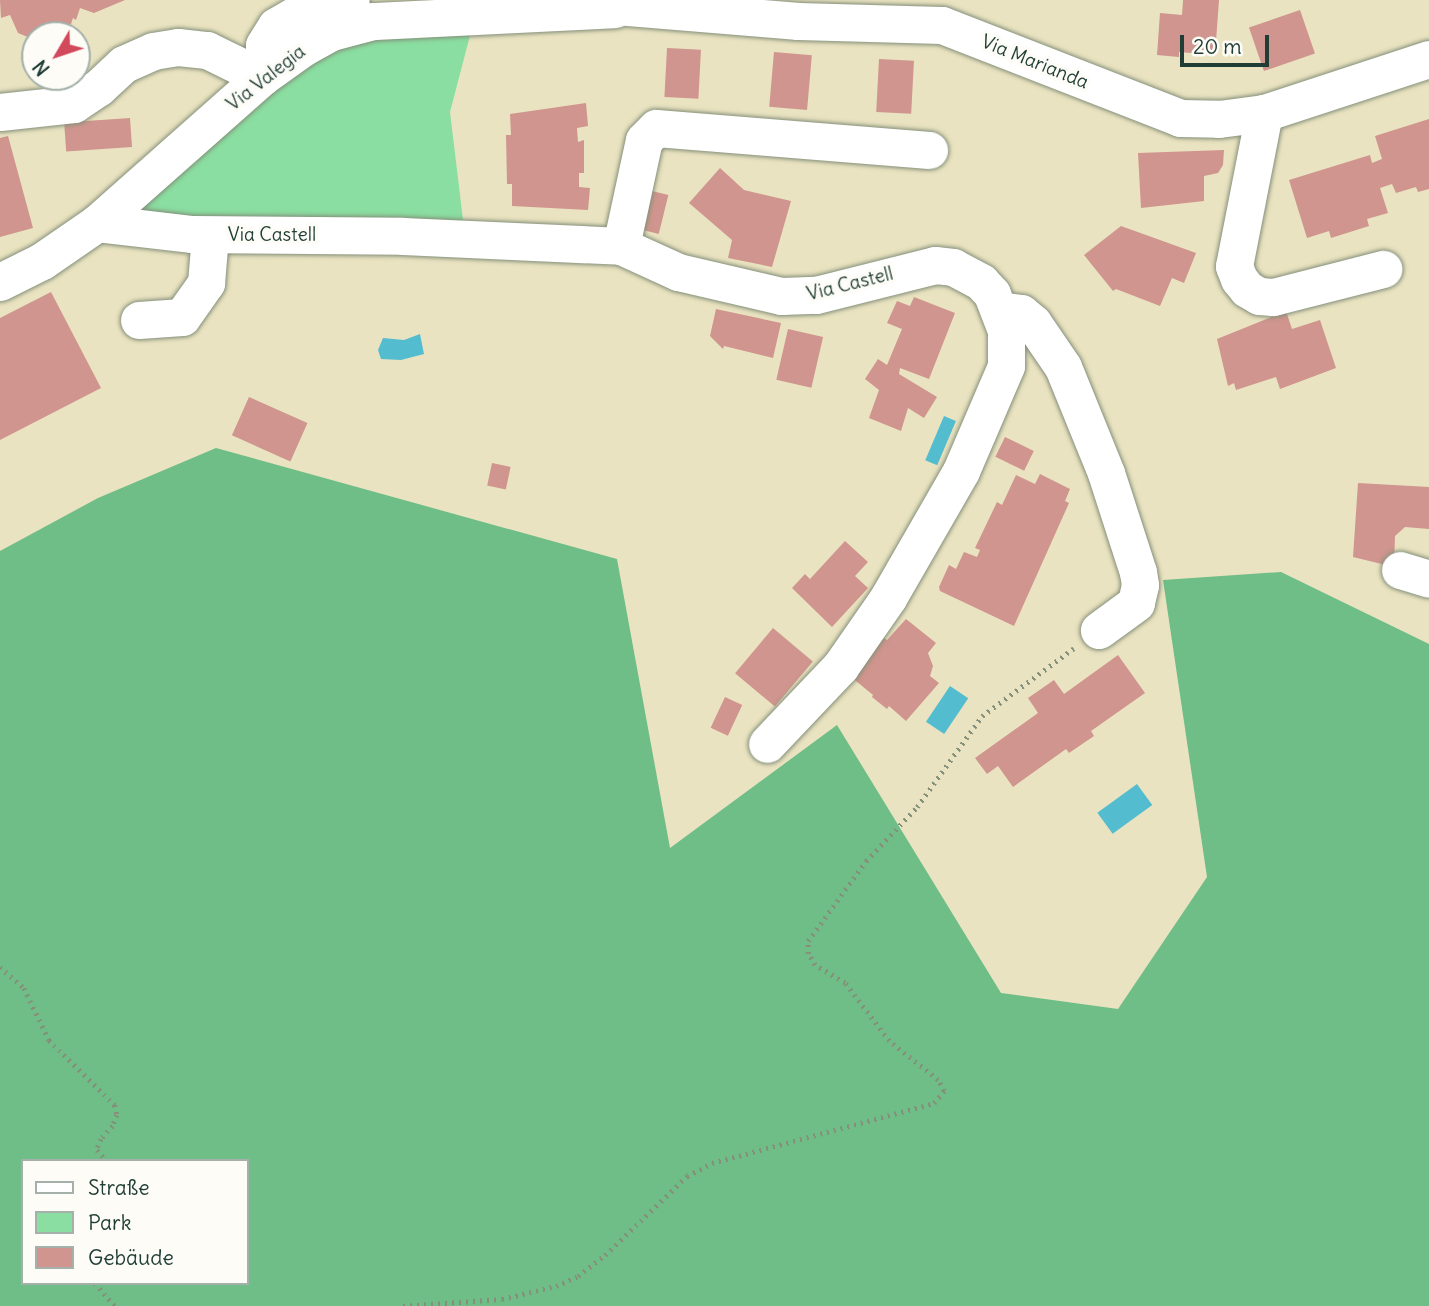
<!DOCTYPE html>
<meta charset="utf-8">
<style>
body{margin:0}
#map{position:relative;width:1429px;height:1306px;overflow:hidden;background:#eae3c1;font-family:Delius,sans-serif}
div>[style]{position:absolute}
[style*='--x']{left:calc(var(--x)*1px);top:calc(var(--y)*1px);width:calc(var(--w)*1px);rotate:calc(var(--a)*1deg)}
.green>*{inset:0;background:#8adea1}
.forest>*{inset:0;background:#6fbd87}
.water>*{inset:0;background:#53bdcf;transform-origin:0 0}
.building>*{inset:0;background:#cf958e;transform-origin:0 0}
.path>*{height:4.5px;margin-top:-2.25px;transform-origin:0;background:repeating-linear-gradient(90deg,#84907a 0 2px,transparent 0 7px)}
.roads{filter:drop-shadow(0 0 2px #84907a) drop-shadow(0 0 2px #84907a)}
.minor>*{height:37px;margin:-18.5px;padding:0 18.5px;transform-origin:18.5px;border-radius:18.5px;background:#fff}
span{translate:-50% -50%;white-space:nowrap;text-align:center;line-height:1.15;-webkit-text-stroke:7px #fdfcf7;paint-order:stroke}
.street-label{font-size:19px;color:#1f3d34}
.legend{position:absolute;left:21px;top:1159px;width:228px;height:126px;box-sizing:border-box;background:#fdfcf7;border:2px solid #a4b0a9;margin:0;padding:9px 12px;list-style:none;font-size:21px;color:#1f3d34}
.legend li{display:flex;align-items:center;gap:14px;height:35px}
.legend b{width:35px;border:2px solid #a4b0a9}
.north{position:absolute;left:21px;top:21px;width:70px;height:70px;box-sizing:border-box;background:#fdfcf7;border:2px solid #a4b0a9;border-radius:50%;rotate:231deg;font-size:19px;font-weight:700;line-height:28px;text-align:center;color:#1f3d34}
.north::after{content:'';display:block;margin:auto;width:24px;height:32px;background:#d1495b;clip-path:polygon(50% 0,100% 100%,50% 72%,0 100%)}
.scale{position:absolute;left:1180px;top:35px;width:89px;height:32px;box-sizing:border-box;border:4px solid #1f3d34;border-top:0;padding-left:9px;font-size:21px;line-height:24px;white-space:nowrap;color:#1f3d34;-webkit-text-stroke:5px #fdfcf7;paint-order:stroke}
</style>
<div id="map">
<div class="green">
<i style="clip-path:polygon(473px 24px,450px 112px,464px 228px,146px 223px,137px 194px,335px 43px)"></i>
</div>
<div class="forest">
<i style="clip-path:polygon(evenodd,216px 448px,617px 559px,670px 848px,837px 725px,1001px 993px,1118px 1009px,1207px 877px,1163px 580px,1281px 572px,1429px 644px,1429px 1306px,0 1306px,0 551px,98px 498px,216px 448px,23px 1161px,247px 1161px,247px 1283px,23px 1283px,23px 1161px)"></i>
</div>
<div class="water">
<i style="clip-path:polygon(420px 334px,424px 354px,401px 360px,381px 359px,378px 350px,383px 338px,404px 340px)"></i>
<i style="left:944px;top:416px;width:13px;height:48px;rotate:23deg"></i>
<i style="left:950px;top:686px;width:22px;height:43px;rotate:34deg"></i>
<i style="left:1137px;top:784px;width:26px;height:49px;rotate:54deg"></i>
</div>
<div class="building">
<i style="clip-path:polygon(0 0,125px 0,94px 13px,80px 8px,76px 20px,73px 18px,71px 24px,45px 35px,35px 35px,35px 40px,18px 33px,10px 15px,1px 18px)"></i>
<i style="clip-path:polygon(1183px 0,1219px 0,1215px 55px,1179px 52px,1179px 57px,1157px 55px,1160px 13px,1182px 15px)"></i>
<i style="left:1300px;top:10px;width:46px;height:54px;rotate:71deg"></i>
<i style="left:667px;top:48px;width:34px;height:49px;rotate:3deg"></i>
<i style="left:774px;top:52px;width:38px;height:55px;rotate:5deg"></i>
<i style="left:879px;top:59px;width:35px;height:53px;rotate:3deg"></i>
<i style="clip-path:polygon(586px 103px,588px 126px,577px 128px,578px 142px,584px 140px,584px 173px,579px 173px,579px 187px,590px 188px,588px 210px,512px 206px,512px 184px,507px 184px,506px 135px,511px 135px,510px 114px)"></i>
<i style="left:130px;top:118px;width:29px;height:66px;rotate:86deg"></i>
<i style="clip-path:polygon(1429px 119px,1429px 189px,1418px 192px,1416px 187px,1396px 193px,1392px 184px,1380px 188px,1388px 213px,1367px 219px,1369px 226px,1331px 238px,1329px 231px,1307px 238px,1289px 180px,1370px 155px,1372px 163px,1382px 159px,1375px 136px)"></i>
<i style="clip-path:polygon(8px 136px,33px 228px,0 237px,0 138px)"></i>
<i style="clip-path:polygon(1224px 150px,1223px 165px,1218px 173px,1204px 176px,1204px 201px,1141px 208px,1138px 153px)"></i>
<i style="clip-path:polygon(720px 168px,744px 190px,791px 201px,772px 267px,728px 258px,732px 240px,689px 203px)"></i>
<i style="left:648px;top:190px;width:21px;height:40px;rotate:14deg"></i>
<i style="clip-path:polygon(1121px 226px,1196px 253px,1184px 283px,1172px 278px,1160px 306px,1116px 289px,1113px 291px,1084px 255px)"></i>
<i style="clip-path:polygon(51px 292px,101px 388px,0 440px,0 318px)"></i>
<i style="clip-path:polygon(914px 297px,955px 313px,929px 379px,900px 368px,899px 374px,937px 397px,924px 418px,908px 408px,901px 431px,869px 418px,879px 390px,865px 379px,878px 359px,887px 365px,902px 329px,887px 323px,897px 301px,910px 306px)"></i>
<i style="clip-path:polygon(716px 309px,781px 323px,773px 358px,724px 346px,723px 349px,710px 336px)"></i>
<i style="clip-path:polygon(1286px 311px,1292px 329px,1320px 320px,1336px 368px,1280px 389px,1276px 377px,1236px 390px,1234px 383px,1228px 386px,1217px 339px)"></i>
<i style="left:788px;top:329px;width:36px;height:52px;rotate:13deg"></i>
<i style="left:249px;top:397px;width:64px;height:42px;rotate:24deg"></i>
<i style="left:1005px;top:437px;width:32px;height:22px;rotate:26deg"></i>
<i style="left:492px;top:463px;width:19px;height:23px;rotate:12deg"></i>
<i style="clip-path:polygon(1040px 474px,1070px 489px,1065px 501px,1069px 503px,1014px 626px,940px 591px,939px 587px,949px 565px,956px 569px,964px 552px,977px 557px,980px 550px,975px 548px,997px 502px,1002px 505px,1016px 475px,1035px 484px)"></i>
<i style="clip-path:polygon(1358px 483px,1429px 487px,1429px 529px,1405px 527px,1395px 536px,1394px 567px,1353px 557px)"></i>
<i style="clip-path:polygon(845px 541px,868px 562px,855px 576px,868px 588px,832px 627px,792px 588px,805px 574px,810px 579px)"></i>
<i style="clip-path:polygon(906px 619px,936px 643px,928px 653px,933px 666px,930px 676px,939px 683px,906px 721px,889px 706px,887px 709px,872px 697px,873px 695px,845px 672px,878px 634px,887px 640px)"></i>
<i style="left:773px;top:628px;width:52px;height:59px;rotate:40deg"></i>
<i style="clip-path:polygon(1118px 655px,1145px 693px,1091px 731px,1094px 736px,1069px 753px,1066px 749px,1013px 787px,998px 766px,987px 774px,975px 758px,1038px 713px,1028px 698px,1054px 680px,1064px 694px)"></i>
<i style="left:725px;top:697px;width:19px;height:34px;rotate:25deg"></i>
</div>
<div class="path">
<i style="--x:0;--y:967;--w:32;--a:41"></i>
<i style="--x:24;--y:988;--w:58;--a:64.3"></i>
<i style="--x:49;--y:1040;--w:93;--a:44.6"></i>
<i style="--x:115;--y:1105;--w:10;--a:79"></i>
<i style="--x:117;--y:1115;--w:12;--a:110"></i>
<i style="--x:113;--y:1126;--w:18;--a:133"></i>
<i style="--x:101;--y:1139;--w:12;--a:110"></i>
<i style="--x:97;--y:1150;--w:15;--a:48"></i>
<i style="--x:95;--y:1283;--w:30;--a:49"></i>
<i style="--x:403;--y:1306;--w:99;--a:-4"></i>
<i style="--x:502;--y:1299;--w:56;--a:-13.5"></i>
<i style="--x:556;--y:1286;--w:24;--a:-24"></i>
<i style="--x:578;--y:1276;--w:34;--a:-38"></i>
<i style="--x:605;--y:1255;--w:114;--a:-43.9"></i>
<i style="--x:687;--y:1176;--w:28;--a:-27"></i>
<i style="--x:712;--y:1163;--w:230;--a:-15.1"></i>
<i style="--x:934;--y:1103;--w:16;--a:-50"></i>
<i style="--x:944;--y:1091;--w:13;--a:-119"></i>
<i style="--x:938;--y:1080;--w:63;--a:-141.5"></i>
<i style="--x:889;--y:1041;--w:73;--a:-127.2"></i>
<i style="--x:845;--y:983;--w:35;--a:-149"></i>
<i style="--x:815;--y:965;--w:13;--a:-122"></i>
<i style="--x:808;--y:954;--w:13;--a:-90"></i>
<i style="--x:808;--y:941;--w:99;--a:-54.1"></i>
<i style="--x:866;--y:861;--w:74;--a:-46.6"></i>
<i style="--x:917;--y:807;--w:112;--a:-54.5"></i>
<i style="--x:982;--y:716;--w:114;--a:-36.5"></i>
</div>
<div class="roads">
<div class="minor">
<i style="--x:587;--y:0;--w:42;--a:9.7"></i>
<i style="--x:628;--y:7;--w:171;--a:4.7"></i>
<i style="--x:798;--y:21;--w:144;--a:1.6"></i>
<i style="--x:942;--y:25;--w:256;--a:21.3"></i>
<i style="--x:1180;--y:118;--w:39;--a:1"></i>
<i style="--x:1219;--y:119;--w:45;--a:-7.6"></i>
<i style="--x:1264;--y:113;--w:174;--a:-18.1"></i>
<i style="--x:0;--y:112;--w:74;--a:-6.2"></i>
<i style="--x:74;--y:104;--w:29;--a:-34"></i>
<i style="--x:98;--y:88;--w:35;--a:-43"></i>
<i style="--x:124;--y:64;--w:32;--a:-24"></i>
<i style="--x:153;--y:51;--w:25;--a:-9"></i>
<i style="--x:178;--y:47;--w:29;--a:6"></i>
<i style="--x:207;--y:50;--w:61;--a:26.1"></i>
<i style="--x:262;--y:77;--w:32;--a:-86"></i>
<i style="--x:264;--y:45;--w:22;--a:-58"></i>
<i style="--x:276;--y:26;--w:28;--a:-30"></i>
<i style="--x:300;--y:12;--w:52;--a:-13.2"></i>
<i style="--x:1264;--y:113;--w:156;--a:101.1"></i>
<i style="--x:1234;--y:266;--w:14;--a:69"></i>
<i style="--x:1239;--y:279;--w:13;--a:51"></i>
<i style="--x:1247;--y:289;--w:14;--a:30"></i>
<i style="--x:1259;--y:296;--w:14;--a:4"></i>
<i style="--x:1273;--y:297;--w:114;--a:-14.3"></i>
<i style="--x:97;--y:223;--w:96;--a:6.6"></i>
<i style="--x:192;--y:234;--w:211;--a:0.5"></i>
<i style="--x:403;--y:236;--w:218;--a:2.6"></i>
<i style="--x:621;--y:246;--w:63;--a:24.5"></i>
<i style="--x:678;--y:272;--w:106;--a:13.1"></i>
<i style="--x:781;--y:296;--w:35;--a:-2"></i>
<i style="--x:816;--y:295;--w:123;--a:-14.1"></i>
<i style="--x:935;--y:265;--w:18;--a:6"></i>
<i style="--x:953;--y:267;--w:32;--a:28"></i>
<i style="--x:981;--y:282;--w:16;--a:47"></i>
<i style="--x:992;--y:294;--w:40;--a:69"></i>
<i style="--x:1006;--y:331;--w:35;--a:90"></i>
<i style="--x:1006;--y:366;--w:114;--a:113.2"></i>
<i style="--x:961;--y:471;--w:146;--a:119.9"></i>
<i style="--x:888;--y:598;--w:84;--a:124.8"></i>
<i style="--x:840;--y:667;--w:106;--a:133.5"></i>
<i style="--x:621;--y:246;--w:108;--a:-77.8"></i>
<i style="--x:644;--y:140;--w:17;--a:-45"></i>
<i style="--x:656;--y:128;--w:274;--a:4.6"></i>
<i style="--x:0;--y:282;--w:47;--a:-26.6"></i>
<i style="--x:42;--y:261;--w:67;--a:-34.6"></i>
<i style="--x:97;--y:223;--w:220;--a:-41.5"></i>
<i style="--x:262;--y:77;--w:52;--a:-35.5"></i>
<i style="--x:304;--y:47;--w:31;--a:-29"></i>
<i style="--x:331;--y:32;--w:43;--a:-14.7"></i>
<i style="--x:373;--y:21;--w:242;--a:-2.8"></i>
<i style="--x:999;--y:310;--w:22;--a:8"></i>
<i style="--x:1021;--y:313;--w:16;--a:40"></i>
<i style="--x:1033;--y:323;--w:53;--a:55.7"></i>
<i style="--x:1063;--y:367;--w:114;--a:67.9"></i>
<i style="--x:1106;--y:473;--w:104;--a:72.1"></i>
<i style="--x:1138;--y:572;--w:13;--a:81"></i>
<i style="--x:1140;--y:585;--w:18;--a:103"></i>
<i style="--x:1136;--y:603;--w:46;--a:143.9"></i>
<i style="--x:139;--y:320;--w:43;--a:-4"></i>
<i style="--x:182;--y:317;--w:42;--a:-54.8"></i>
<i style="--x:206;--y:283;--w:48;--a:-85.2"></i>
<i style="--x:1400;--y:570;--w:30;--a:17"></i>
</div>
</div>
<div class="street-label">
<span style="left:1035px;top:62px;rotate:22deg">Via Marianda</span>
<span style="left:266px;top:78px;rotate:-38deg">Via Valegia</span>
<span style="left:272px;top:235px">Via Castell</span>
<span style="left:850px;top:284px;rotate:-14deg">Via Castell</span>
</div>
<ul class="legend">
<li><b style="height:9px;background:#fff"></b>Straße</li>
<li><b style="height:19px;background:#8adea1"></b>Park</li>
<li><b style="height:19px;background:#cf958e"></b>Gebäude</li>
</ul>
<div class="north">N</div>
<div class="scale">20 m</div>
</div>
